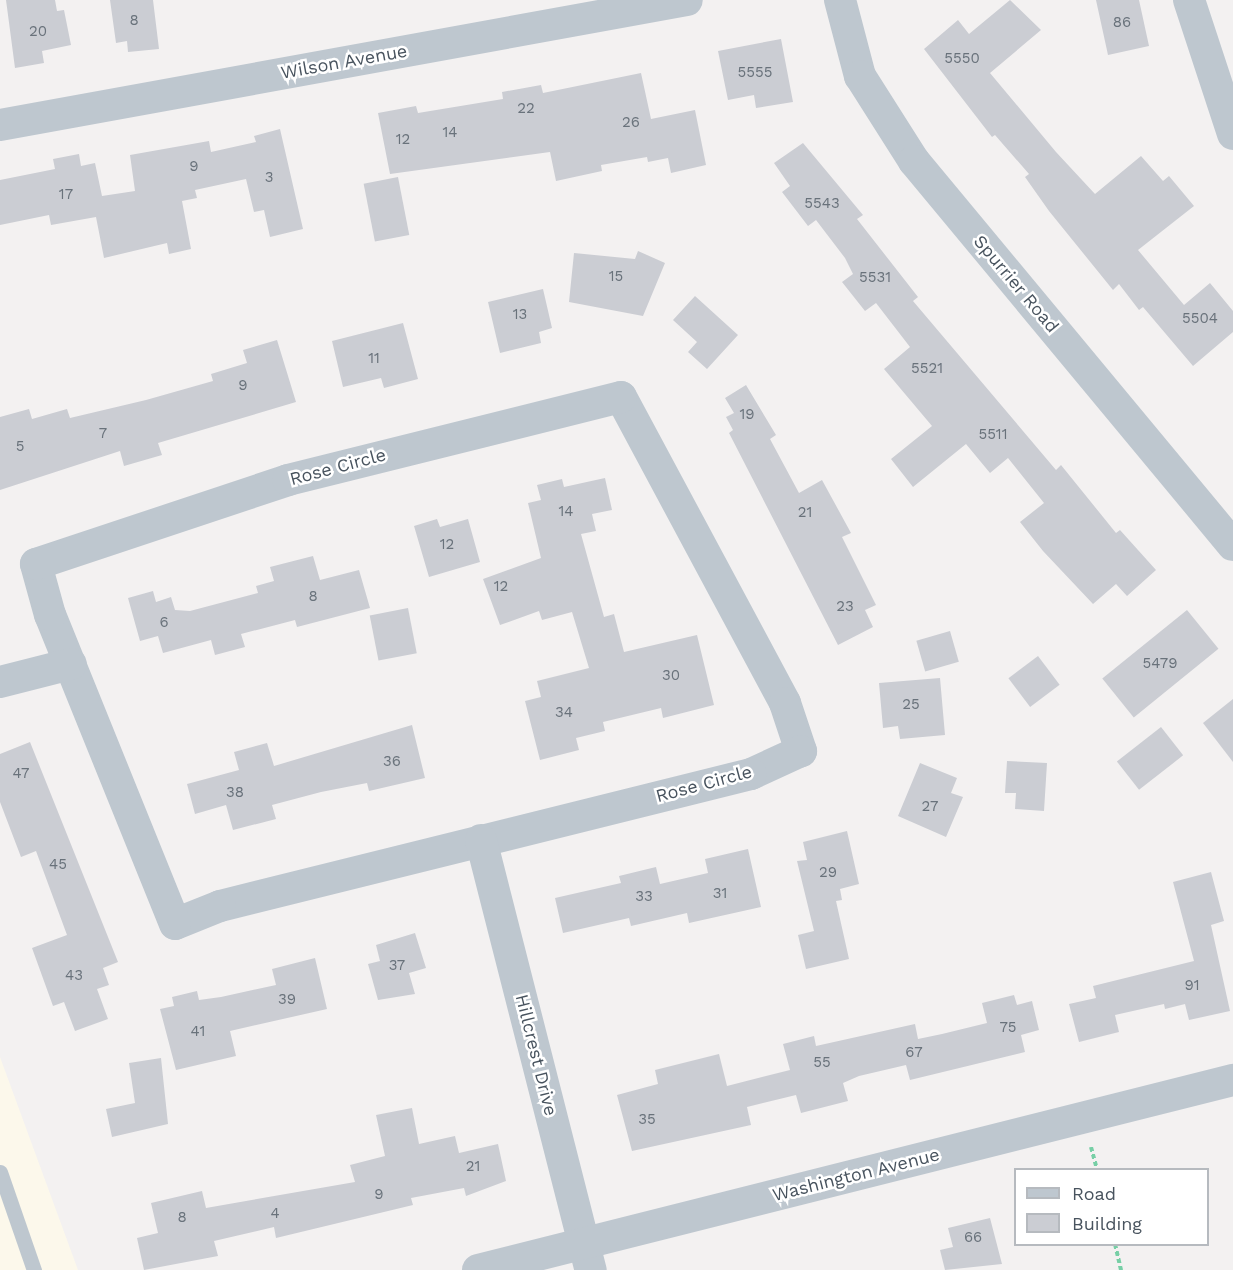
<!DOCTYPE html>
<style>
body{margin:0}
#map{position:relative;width:1233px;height:1270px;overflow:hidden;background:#f3f1f1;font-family:"Work Sans",sans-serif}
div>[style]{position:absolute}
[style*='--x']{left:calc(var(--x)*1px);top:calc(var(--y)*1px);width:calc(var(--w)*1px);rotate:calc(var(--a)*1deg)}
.commercial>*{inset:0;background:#fcf8eb}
.building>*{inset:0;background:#cbcdd3;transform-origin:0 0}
.path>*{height:4px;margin-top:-2px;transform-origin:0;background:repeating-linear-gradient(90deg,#77cfa6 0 4.5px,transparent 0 7.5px)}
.lane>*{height:15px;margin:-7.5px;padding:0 7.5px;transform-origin:7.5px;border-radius:7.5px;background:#bec7cf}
.street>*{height:32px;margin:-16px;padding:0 16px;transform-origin:16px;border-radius:16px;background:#bec7cf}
span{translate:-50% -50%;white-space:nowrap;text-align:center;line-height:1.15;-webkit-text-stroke:5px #fff;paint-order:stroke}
.number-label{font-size:15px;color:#69727b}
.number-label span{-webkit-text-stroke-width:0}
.street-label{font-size:18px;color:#48535e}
.legend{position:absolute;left:1014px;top:1168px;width:195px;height:78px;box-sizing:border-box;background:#fff;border:2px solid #b6babf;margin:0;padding:8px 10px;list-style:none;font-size:18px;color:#48535e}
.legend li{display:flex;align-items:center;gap:12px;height:30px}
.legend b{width:30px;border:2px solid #b6babf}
</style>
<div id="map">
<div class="commercial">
<i style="clip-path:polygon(0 1057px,78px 1270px,0 1270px)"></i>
</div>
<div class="building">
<i style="clip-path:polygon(6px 0,55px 0,57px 11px,64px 10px,71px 45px,42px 51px,44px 63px,15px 68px)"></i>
<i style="clip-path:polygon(110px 0,153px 0,159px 49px,128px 52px,127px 41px,116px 43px)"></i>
<i style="clip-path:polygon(1010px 0,1041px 30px,990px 73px,1056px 152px,1095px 194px,1141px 156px,1163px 181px,1169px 176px,1194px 206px,1138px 250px,1184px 305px,1210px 283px,1233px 311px,1233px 332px,1193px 366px,1143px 307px,1139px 310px,1119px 284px,1113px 290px,1049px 211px,1025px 177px,1029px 174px,995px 135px,992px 137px,924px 49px,958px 20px,969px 34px)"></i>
<i style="clip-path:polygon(1096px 0,1139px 0,1149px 46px,1108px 55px)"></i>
<i style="clip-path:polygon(781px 39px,793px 102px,756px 108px,754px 95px,728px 100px,718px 51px)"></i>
<i style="clip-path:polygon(641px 73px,651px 119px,695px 110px,706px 165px,671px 173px,668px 158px,648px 162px,647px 157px,601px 165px,602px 171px,556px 181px,550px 152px,390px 174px,378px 113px,416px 106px,418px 113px,503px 99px,502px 92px,541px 85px,543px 93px)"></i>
<i style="clip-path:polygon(280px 129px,303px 229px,270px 237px,264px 210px,254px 212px,246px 179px,195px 190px,197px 198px,182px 201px,191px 249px,169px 254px,167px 243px,104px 258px,96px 217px,51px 225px,49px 215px,0 225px,0 180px,55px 169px,53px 159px,79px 154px,81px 166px,95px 163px,102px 196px,135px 191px,130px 155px,209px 141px,211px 152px,256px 142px,254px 136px)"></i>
<i style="clip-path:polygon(803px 143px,863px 215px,857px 219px,918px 297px,913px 301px,1056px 470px,1061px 465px,1116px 533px,1120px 530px,1156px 570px,1127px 596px,1116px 584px,1093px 604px,1043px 551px,1020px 522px,1044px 503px,1008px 458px,990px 473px,966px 444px,913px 487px,891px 459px,932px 426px,884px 369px,910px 347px,876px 303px,865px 311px,842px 282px,853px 274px,845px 258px,816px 220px,808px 226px,782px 192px,790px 186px,774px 163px)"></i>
<i style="left:398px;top:177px;width:59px;height:35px;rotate:79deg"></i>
<i style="clip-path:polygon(638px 251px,665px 263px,643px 316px,569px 302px,574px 253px,635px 259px)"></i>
<i style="clip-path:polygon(543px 289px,552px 328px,539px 332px,541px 343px,500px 353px,488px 302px)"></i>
<i style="clip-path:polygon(695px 296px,738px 335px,707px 369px,688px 352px,697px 342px,673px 320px)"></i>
<i style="clip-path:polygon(403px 323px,418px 379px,384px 388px,381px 378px,343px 387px,332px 341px)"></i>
<i style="clip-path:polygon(277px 340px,296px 402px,158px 443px,162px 455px,124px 466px,120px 451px,0 490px,0 417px,29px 409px,32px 419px,67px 409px,70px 418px,146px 400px,213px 381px,211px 374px,247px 363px,243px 350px)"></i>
<i style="clip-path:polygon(746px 385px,776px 435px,770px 439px,799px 493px,822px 480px,851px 533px,842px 537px,876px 605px,865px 610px,873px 627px,838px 645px,729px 433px,733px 430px,726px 417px,734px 413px,725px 398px)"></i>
<i style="clip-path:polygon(605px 478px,612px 510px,592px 514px,596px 531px,581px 534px,604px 617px,614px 614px,624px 652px,697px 635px,714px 705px,663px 718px,661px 708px,603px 722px,605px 731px,576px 738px,579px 750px,540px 760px,525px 701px,541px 697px,537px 681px,589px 668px,572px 612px,542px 620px,539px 611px,500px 625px,483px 579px,541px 558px,528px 503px,541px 500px,537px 485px,562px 479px,564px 487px)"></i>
<i style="clip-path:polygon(437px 519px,440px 527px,468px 519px,480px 562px,429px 577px,414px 526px)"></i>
<i style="clip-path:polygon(313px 556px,320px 580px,359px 570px,370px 608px,297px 627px,295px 620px,241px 634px,245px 647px,215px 655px,211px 640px,163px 653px,158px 636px,140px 641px,128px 598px,153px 591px,156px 602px,171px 597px,175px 610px,190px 611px,258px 593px,256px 586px,274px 581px,270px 567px)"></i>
<i style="left:408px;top:608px;width:46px;height:39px;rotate:79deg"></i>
<i style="left:1187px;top:610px;width:50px;height:109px;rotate:51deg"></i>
<i style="left:950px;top:631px;width:32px;height:35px;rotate:74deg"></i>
<i style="left:1038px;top:656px;width:36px;height:37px;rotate:53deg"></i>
<i style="clip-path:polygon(940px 678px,945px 735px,900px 739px,898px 726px,883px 728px,879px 683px)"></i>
<i style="clip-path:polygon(1233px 699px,1233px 762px,1203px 723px)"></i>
<i style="clip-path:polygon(412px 725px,425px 778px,369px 791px,367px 783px,321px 792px,272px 805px,276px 819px,233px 830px,226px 805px,195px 814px,187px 784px,239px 770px,234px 752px,267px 743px,274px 766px)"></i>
<i style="left:1161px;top:727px;width:36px;height:56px;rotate:52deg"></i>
<i style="clip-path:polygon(30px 742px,118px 962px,103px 968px,109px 985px,97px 989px,108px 1019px,75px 1031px,64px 1002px,53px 1006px,32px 948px,67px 935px,36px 851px,21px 857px,0 802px,0 754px)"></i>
<i style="clip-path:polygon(1007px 761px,1047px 763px,1044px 811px,1015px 809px,1016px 793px,1005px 793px)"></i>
<i style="clip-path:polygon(920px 763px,957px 778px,951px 793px,963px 797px,946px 837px,898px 816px)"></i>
<i style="clip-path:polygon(847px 831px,859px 884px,840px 889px,842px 900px,836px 901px,849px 959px,806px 969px,798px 935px,814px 931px,797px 861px,807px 860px,803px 842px)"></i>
<i style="clip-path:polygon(748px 849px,761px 907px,689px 923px,687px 913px,631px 926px,629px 918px,563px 933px,555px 898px,621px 883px,619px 876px,656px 867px,660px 884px,708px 873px,705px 859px)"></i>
<i style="clip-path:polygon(1211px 872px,1224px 921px,1211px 925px,1230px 1011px,1189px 1020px,1185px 1004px,1165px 1009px,1164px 1004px,1115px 1015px,1119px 1032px,1079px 1042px,1069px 1004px,1096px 998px,1093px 986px,1194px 961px,1173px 882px)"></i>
<i style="clip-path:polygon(415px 933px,426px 968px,409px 973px,415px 994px,378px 1000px,368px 964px,380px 961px,376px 945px)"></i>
<i style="clip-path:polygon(315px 958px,327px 1009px,230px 1031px,236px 1056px,176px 1070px,160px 1009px,174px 1006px,172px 997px,197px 991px,199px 1000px,221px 997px,276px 985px,272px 969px)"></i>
<i style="clip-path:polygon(1014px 995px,1017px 1005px,1032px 1001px,1039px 1030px,1021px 1035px,1025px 1052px,910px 1080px,906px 1065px,859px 1076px,843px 1083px,848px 1101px,801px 1113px,796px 1095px,747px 1107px,751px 1125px,632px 1151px,617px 1095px,658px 1084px,655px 1070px,719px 1054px,727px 1086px,790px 1070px,783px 1044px,814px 1036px,816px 1046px,915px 1024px,918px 1039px,942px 1034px,987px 1023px,982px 1003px)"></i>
<i style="clip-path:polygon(161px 1058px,168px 1124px,112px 1137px,106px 1109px,135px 1103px,129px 1063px)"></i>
<i style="clip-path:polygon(412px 1108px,419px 1144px,455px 1136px,459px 1153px,498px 1144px,506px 1181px,466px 1196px,464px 1188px,411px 1198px,413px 1205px,276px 1238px,274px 1227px,214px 1241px,218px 1256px,144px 1270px,137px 1238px,158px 1233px,151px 1203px,202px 1191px,206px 1208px,355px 1182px,350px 1165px,385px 1156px,376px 1115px)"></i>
<i style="clip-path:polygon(990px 1218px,1002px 1264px,945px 1270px,940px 1250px,953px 1247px,948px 1228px)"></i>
</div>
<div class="path">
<i style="--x:1091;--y:1147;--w:24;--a:75"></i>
<i style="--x:1115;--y:1244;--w:27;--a:77"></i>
</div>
<div class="lane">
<i style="--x:0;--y:1172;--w:104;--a:70.9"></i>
</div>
<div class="street">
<i style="--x:840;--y:0;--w:79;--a:75.3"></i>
<i style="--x:860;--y:76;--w:101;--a:57.6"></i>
<i style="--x:914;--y:161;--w:499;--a:50.3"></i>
<i style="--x:1189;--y:0;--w:141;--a:71.8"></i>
<i style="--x:0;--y:125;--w:698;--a:-10.31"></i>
<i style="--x:621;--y:397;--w:347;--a:61.8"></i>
<i style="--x:785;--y:703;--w:51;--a:71.6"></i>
<i style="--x:801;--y:751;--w:55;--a:155.3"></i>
<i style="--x:751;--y:774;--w:547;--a:166.04"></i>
<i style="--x:220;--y:906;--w:48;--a:158.2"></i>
<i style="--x:175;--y:924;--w:333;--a:-112"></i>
<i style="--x:50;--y:615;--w:53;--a:-105.4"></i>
<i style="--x:36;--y:564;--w:266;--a:-18.4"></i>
<i style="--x:288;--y:480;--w:343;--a:-14"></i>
<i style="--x:0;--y:682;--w:73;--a:-14.2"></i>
<i style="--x:481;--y:840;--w:444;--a:75.7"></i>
<i style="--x:478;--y:1270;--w:779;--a:-14.13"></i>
</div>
<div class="number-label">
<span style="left:134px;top:21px">8</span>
<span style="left:1122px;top:23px">86</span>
<span style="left:38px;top:32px">20</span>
<span style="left:962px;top:59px">5550</span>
<span style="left:755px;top:73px">5555</span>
<span style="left:526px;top:109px">22</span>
<span style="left:631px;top:123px">26</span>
<span style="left:450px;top:133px">14</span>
<span style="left:403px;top:140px">12</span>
<span style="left:194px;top:167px">9</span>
<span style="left:269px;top:178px">3</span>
<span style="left:66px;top:195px">17</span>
<span style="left:822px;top:204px">5543</span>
<span style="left:616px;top:277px">15</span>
<span style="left:875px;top:278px">5531</span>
<span style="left:520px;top:315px">13</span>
<span style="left:1200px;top:319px">5504</span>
<span style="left:374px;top:359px">11</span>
<span style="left:927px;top:369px">5521</span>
<span style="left:243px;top:386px">9</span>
<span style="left:747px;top:415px">19</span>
<span style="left:103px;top:434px">7</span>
<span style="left:993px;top:435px">5511</span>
<span style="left:20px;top:447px">5</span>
<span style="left:566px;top:512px">14</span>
<span style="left:805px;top:513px">21</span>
<span style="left:447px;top:545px">12</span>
<span style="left:501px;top:587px">12</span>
<span style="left:313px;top:597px">8</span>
<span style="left:845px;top:607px">23</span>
<span style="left:164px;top:623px">6</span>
<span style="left:1160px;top:664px">5479</span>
<span style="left:671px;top:676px">30</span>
<span style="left:911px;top:705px">25</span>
<span style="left:564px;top:713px">34</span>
<span style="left:392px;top:762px">36</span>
<span style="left:21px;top:774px">47</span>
<span style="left:235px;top:793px">38</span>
<span style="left:930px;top:807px">27</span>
<span style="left:58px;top:865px">45</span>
<span style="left:828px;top:873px">29</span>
<span style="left:720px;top:894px">31</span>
<span style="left:644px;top:897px">33</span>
<span style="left:397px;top:966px">37</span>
<span style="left:74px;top:976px">43</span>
<span style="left:1192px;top:986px">91</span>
<span style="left:287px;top:1000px">39</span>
<span style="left:1008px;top:1028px">75</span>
<span style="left:198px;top:1032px">41</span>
<span style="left:914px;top:1053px">67</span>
<span style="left:822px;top:1063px">55</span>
<span style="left:647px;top:1120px">35</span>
<span style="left:473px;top:1167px">21</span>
<span style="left:379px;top:1195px">9</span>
<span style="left:275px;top:1214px">4</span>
<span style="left:182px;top:1218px">8</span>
<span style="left:973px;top:1238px">66</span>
</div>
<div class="street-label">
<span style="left:344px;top:62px;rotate:-10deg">Wilson Avenue</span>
<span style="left:1016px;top:284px;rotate:50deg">Spurrier Road</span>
<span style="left:338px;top:467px;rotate:-15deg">Rose Circle</span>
<span style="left:704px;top:784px;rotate:-15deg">Rose Circle</span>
<span style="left:536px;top:1055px;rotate:76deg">Hillcrest Drive</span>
<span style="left:856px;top:1175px;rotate:-14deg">Washington Avenue</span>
</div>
<ul class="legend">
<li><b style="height:8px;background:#bec7cf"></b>Road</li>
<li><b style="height:16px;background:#cbcdd3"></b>Building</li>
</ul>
</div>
